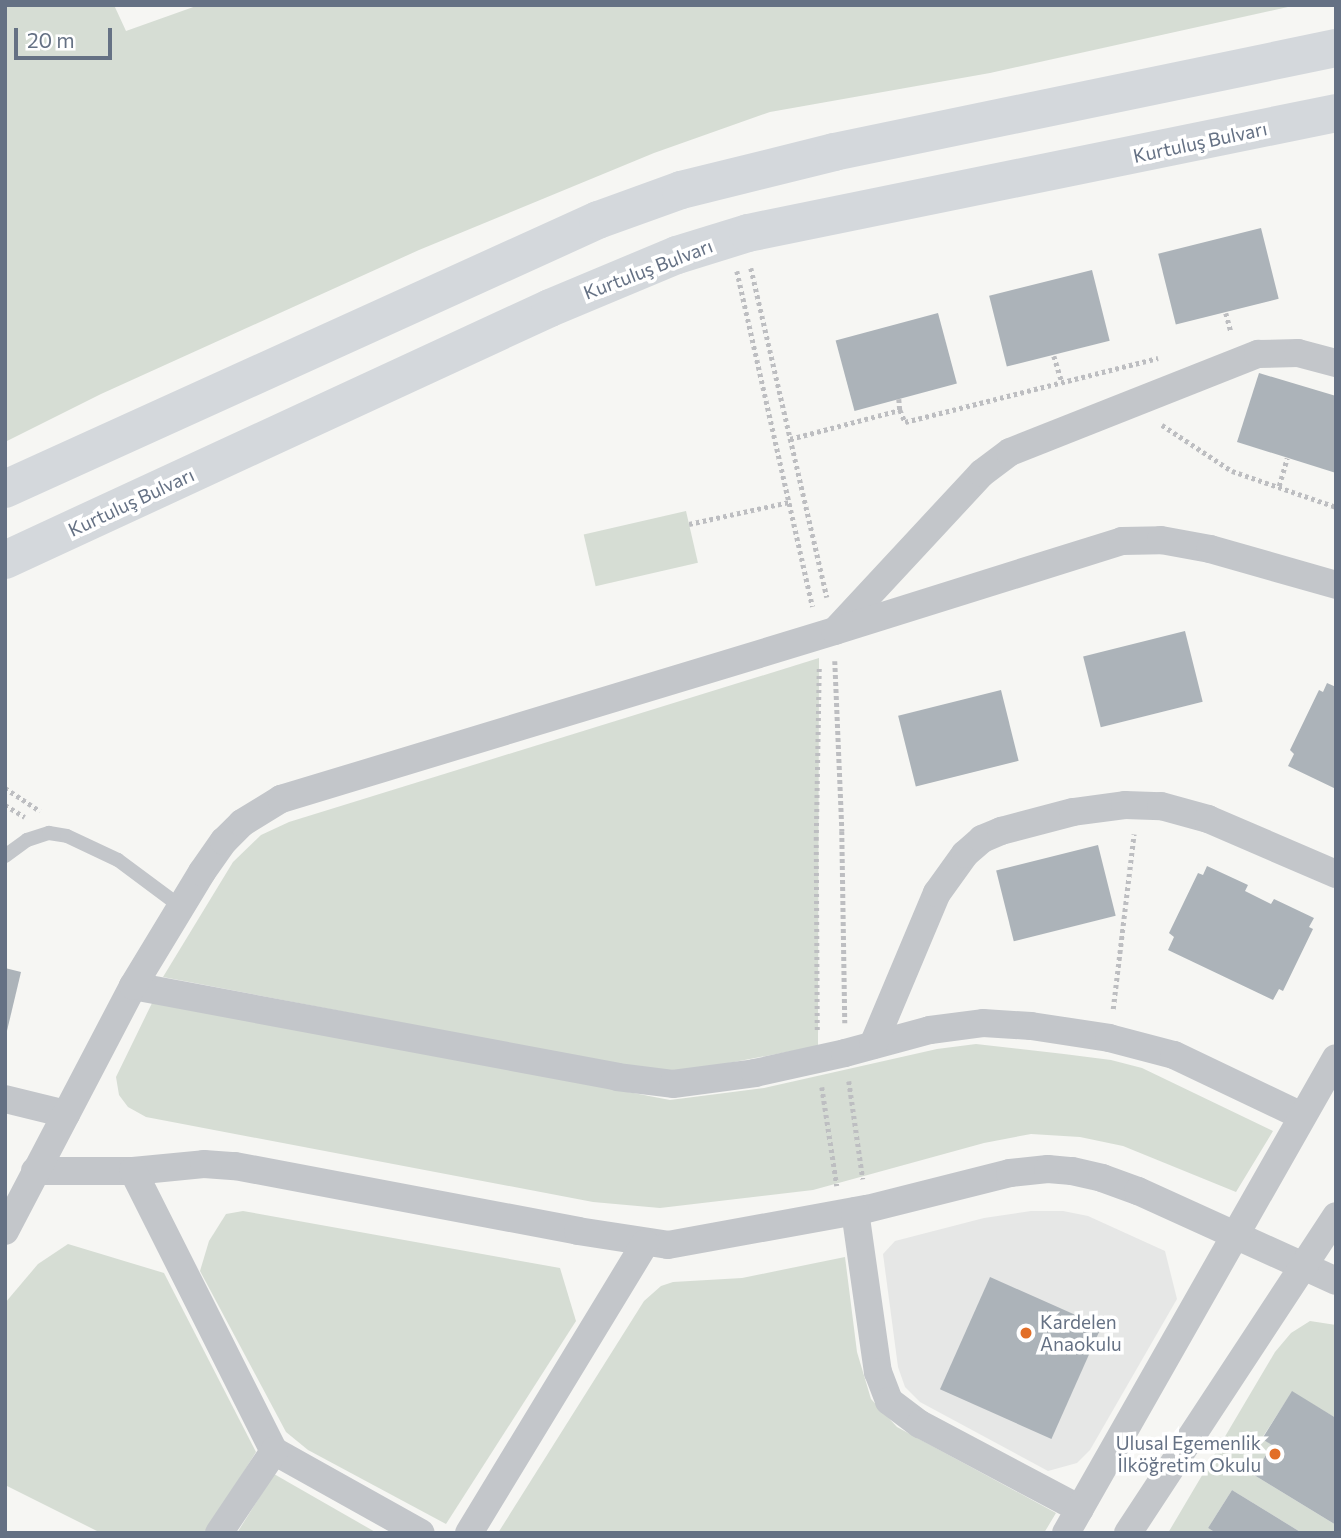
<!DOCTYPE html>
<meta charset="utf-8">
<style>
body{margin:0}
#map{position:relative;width:1341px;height:1538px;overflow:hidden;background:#f6f6f3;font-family:Commissioner,sans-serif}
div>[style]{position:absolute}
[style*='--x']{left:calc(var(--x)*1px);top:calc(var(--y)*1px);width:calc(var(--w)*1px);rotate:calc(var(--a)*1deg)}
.built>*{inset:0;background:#e6e7e6}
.green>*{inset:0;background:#d6ddd4;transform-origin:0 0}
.building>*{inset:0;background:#acb3b9;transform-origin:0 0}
.path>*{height:4.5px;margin-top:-2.25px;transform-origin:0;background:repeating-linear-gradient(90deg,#bdbec1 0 3.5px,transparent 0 7px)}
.lane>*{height:14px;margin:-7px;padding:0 7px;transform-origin:7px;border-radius:7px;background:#c3c6ca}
.street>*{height:28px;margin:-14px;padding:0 14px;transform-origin:14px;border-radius:14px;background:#c3c6ca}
.highway>*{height:38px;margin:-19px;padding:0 19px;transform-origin:19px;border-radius:19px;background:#d4d8dc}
.dots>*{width:19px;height:19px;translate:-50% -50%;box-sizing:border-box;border:4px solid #fff;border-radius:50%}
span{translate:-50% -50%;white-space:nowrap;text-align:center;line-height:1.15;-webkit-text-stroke:7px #fff;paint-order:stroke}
.street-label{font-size:19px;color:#657184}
.poi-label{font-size:19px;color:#657184}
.left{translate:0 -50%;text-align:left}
.right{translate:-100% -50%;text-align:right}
.frame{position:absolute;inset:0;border:7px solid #657184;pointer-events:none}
.scale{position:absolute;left:14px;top:28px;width:98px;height:32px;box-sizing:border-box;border:4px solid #657184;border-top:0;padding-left:9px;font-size:21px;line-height:24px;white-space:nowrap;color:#657184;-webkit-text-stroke:5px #fff;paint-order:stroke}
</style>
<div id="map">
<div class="built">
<i style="clip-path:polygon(1031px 1211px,1063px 1211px,1088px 1216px,1165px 1251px,1177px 1299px,1090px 1450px,1077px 1463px,1048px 1471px,920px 1402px,905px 1387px,898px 1367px,883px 1254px,895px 1241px,984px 1218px)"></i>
</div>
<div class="green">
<i style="clip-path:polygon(5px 5px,114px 5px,126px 31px,199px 5px,1297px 5px,990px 73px,770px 112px,654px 153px,419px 250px,101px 394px,5px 442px)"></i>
<i style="left:686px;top:511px;width:53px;height:105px;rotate:77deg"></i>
<i style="clip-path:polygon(819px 658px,818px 1046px,682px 1072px,653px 1071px,163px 977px,233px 862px,261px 835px,289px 822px)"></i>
<i style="clip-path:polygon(153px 1001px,670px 1100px,764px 1088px,937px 1049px,976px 1044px,1064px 1054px,1111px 1060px,1142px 1068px,1273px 1131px,1236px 1192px,1123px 1146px,1080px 1137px,1031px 1134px,984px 1143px,813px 1190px,660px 1208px,593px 1202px,146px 1117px,128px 1107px,119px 1095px,116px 1077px)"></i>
<i style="clip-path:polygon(243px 1211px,560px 1268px,576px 1321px,446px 1524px,308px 1450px,286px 1432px,200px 1271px,209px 1241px,226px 1214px)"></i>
<i style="clip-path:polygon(68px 1244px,164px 1273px,256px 1452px,206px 1533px,101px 1533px,5px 1485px,5px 1303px,38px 1264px)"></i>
<i style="clip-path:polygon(845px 1257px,857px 1352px,871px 1399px,897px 1427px,1056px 1513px,1044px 1533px,498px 1533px,644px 1301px,661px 1286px,673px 1282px,742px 1278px)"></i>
<i style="clip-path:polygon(1310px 1321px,1336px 1325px,1336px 1418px,1292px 1392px,1262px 1438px,1272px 1445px,1254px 1475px,1336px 1525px,1336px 1533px,1302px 1533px,1232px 1490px,1208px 1528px,1216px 1533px,1168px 1533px,1275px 1352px,1291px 1333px)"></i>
<i style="clip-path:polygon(274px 1474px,377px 1533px,237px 1533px)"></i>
</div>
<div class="building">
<i style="left:1261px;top:228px;width:73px;height:106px;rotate:76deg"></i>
<i style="left:1092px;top:270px;width:73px;height:106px;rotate:76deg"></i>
<i style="left:938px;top:313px;width:73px;height:106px;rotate:75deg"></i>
<i style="clip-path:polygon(1259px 373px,1336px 396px,1336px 473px,1237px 442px)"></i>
<i style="left:1185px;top:631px;width:73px;height:105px;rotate:76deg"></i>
<i style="clip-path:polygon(1327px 683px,1336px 687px,1336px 789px,1288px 766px,1294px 754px,1290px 750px,1319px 690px,1323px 692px)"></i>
<i style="left:1001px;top:690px;width:73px;height:106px;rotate:76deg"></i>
<i style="left:1098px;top:845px;width:73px;height:105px;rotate:76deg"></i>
<i style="clip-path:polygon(1207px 866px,1248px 885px,1245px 891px,1271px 904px,1274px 899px,1314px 918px,1309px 927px,1313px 929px,1283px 991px,1279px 989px,1273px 1000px,1168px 950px,1174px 937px,1169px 933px,1198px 873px,1203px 875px)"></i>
<i style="clip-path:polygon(5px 968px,21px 972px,6px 1035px,5px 1035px)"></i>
<i style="left:990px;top:1277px;width:122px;height:123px;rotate:24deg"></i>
<i style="clip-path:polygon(1292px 1391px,1336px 1418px,1336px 1525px,1254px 1475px,1272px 1445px,1262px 1439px)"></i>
<i style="clip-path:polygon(1232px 1490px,1302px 1533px,1216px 1533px,1208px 1528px)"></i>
</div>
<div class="path">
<i style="--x:751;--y:268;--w:338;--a:77"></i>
<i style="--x:737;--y:271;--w:344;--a:77.3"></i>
<i style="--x:1226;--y:313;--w:20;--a:75"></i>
<i style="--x:1054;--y:356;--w:28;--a:73"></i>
<i style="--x:899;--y:399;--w:11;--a:85"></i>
<i style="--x:1162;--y:425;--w:84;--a:33.3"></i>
<i style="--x:1232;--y:471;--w:110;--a:19.1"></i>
<i style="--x:790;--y:439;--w:114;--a:-14.8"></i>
<i style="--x:900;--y:410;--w:13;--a:67"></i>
<i style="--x:905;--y:422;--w:261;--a:-14.2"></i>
<i style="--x:1279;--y:486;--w:29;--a:-74"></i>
<i style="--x:689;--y:524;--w:102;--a:-12.4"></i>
<i style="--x:835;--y:661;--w:170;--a:87.6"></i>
<i style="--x:842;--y:831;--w:192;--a:89.1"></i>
<i style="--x:5;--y:788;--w:42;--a:33.3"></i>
<i style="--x:5;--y:805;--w:23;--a:31"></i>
<i style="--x:1113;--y:1009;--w:176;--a:-83.2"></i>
<i style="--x:817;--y:1030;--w:190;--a:-90.3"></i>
<i style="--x:816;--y:840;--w:172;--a:-89"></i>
<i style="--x:849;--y:1081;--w:99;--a:81.9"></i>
<i style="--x:822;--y:1087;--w:100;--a:81.4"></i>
</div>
<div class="lane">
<i style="--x:5;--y:856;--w:27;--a:-36"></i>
<i style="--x:27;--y:840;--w:23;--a:-18"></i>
<i style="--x:49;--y:833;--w:18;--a:9"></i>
<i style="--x:67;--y:836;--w:56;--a:25.2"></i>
<i style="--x:118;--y:860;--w:79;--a:36.7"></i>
</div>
<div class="street">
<i style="--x:836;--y:630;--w:214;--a:-47.1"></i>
<i style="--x:982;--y:473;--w:35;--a:-37"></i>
<i style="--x:1010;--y:452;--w:267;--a:-21.6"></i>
<i style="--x:1258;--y:354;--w:40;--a:-1.4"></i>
<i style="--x:1298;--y:353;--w:39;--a:15"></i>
<i style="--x:133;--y:986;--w:492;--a:10.6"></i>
<i style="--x:617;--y:1077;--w:56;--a:7.1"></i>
<i style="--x:673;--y:1084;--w:83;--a:-7.6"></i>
<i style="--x:755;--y:1073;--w:92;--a:-12.5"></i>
<i style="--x:845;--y:1053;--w:88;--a:-15.1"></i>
<i style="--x:930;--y:1030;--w:53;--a:-7.5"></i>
<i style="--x:983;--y:1023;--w:48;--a:3.6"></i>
<i style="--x:1031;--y:1026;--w:79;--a:8.7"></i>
<i style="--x:1109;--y:1038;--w:67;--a:14.7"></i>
<i style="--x:1174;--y:1055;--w:142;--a:25.5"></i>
<i style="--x:873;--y:1045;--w:165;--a:-67.2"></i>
<i style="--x:937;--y:893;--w:48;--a:-54.3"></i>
<i style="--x:965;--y:854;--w:23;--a:-41"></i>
<i style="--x:982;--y:839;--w:21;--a:-23"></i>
<i style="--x:1001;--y:831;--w:74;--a:-14.8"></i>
<i style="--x:1073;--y:812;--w:52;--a:-7.7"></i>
<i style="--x:1125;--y:805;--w:36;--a:2"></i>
<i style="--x:1161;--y:806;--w:49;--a:15.5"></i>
<i style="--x:1208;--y:819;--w:139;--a:23.3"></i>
<i style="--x:5;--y:1099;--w:63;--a:13.8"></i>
<i style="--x:35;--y:1171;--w:98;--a:0"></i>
<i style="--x:133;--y:1171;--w:71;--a:-5.6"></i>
<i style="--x:204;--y:1164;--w:31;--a:4"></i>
<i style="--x:235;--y:1166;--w:349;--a:10.7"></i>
<i style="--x:578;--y:1231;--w:91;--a:8.8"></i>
<i style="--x:668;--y:1245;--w:202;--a:-10.3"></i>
<i style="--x:867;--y:1209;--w:147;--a:-14.1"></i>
<i style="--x:1010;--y:1173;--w:38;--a:-6"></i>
<i style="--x:1048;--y:1169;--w:24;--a:5"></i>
<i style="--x:1072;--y:1171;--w:31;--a:13"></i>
<i style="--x:1102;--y:1178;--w:38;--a:20"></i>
<i style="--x:1138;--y:1191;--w:217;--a:24.4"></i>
<i style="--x:133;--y:1171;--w:313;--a:63.3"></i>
<i style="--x:274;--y:1451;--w:168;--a:29.2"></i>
<i style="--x:855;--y:1211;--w:163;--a:81.9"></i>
<i style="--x:878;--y:1372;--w:31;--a:69"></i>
<i style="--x:889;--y:1401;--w:39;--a:37"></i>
<i style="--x:920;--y:1424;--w:181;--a:28"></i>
<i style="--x:5;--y:1231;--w:276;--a:-62.4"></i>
<i style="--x:133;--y:986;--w:133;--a:-58.8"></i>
<i style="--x:202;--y:872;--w:38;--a:-55"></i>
<i style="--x:224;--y:841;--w:25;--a:-45"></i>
<i style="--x:242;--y:823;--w:46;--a:-31.6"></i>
<i style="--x:281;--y:799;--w:579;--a:-16.87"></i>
<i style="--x:835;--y:631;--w:301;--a:-17.4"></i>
<i style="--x:1122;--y:541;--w:39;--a:-1"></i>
<i style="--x:1161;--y:540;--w:50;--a:10.4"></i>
<i style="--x:1210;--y:549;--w:131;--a:15.9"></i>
<i style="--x:219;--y:1533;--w:99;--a:-56.1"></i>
<i style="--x:469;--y:1533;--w:339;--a:-58.7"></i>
<i style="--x:1066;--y:1533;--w:546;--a:-60.39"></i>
<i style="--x:1128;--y:1533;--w:379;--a:-56.7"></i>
</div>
<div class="highway">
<i style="--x:5;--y:489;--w:651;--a:-24.4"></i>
<i style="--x:598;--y:220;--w:88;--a:-19.9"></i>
<i style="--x:681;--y:190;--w:158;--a:-13.9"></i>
<i style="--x:834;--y:152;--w:513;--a:-11.7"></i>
<i style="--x:5;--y:560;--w:600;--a:-24.82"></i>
<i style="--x:550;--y:308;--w:138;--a:-22.7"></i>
<i style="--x:677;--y:255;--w:74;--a:-17.2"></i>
<i style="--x:748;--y:233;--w:600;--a:-11.53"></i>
</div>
<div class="dots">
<i style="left:1026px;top:1333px;background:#e26e27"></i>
<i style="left:1275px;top:1454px;background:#e26e27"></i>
</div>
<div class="street-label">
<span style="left:1200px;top:142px;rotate:-12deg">Kurtuluş Bulvarı</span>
<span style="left:648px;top:269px;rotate:-21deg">Kurtuluş Bulvarı</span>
<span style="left:131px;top:502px;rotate:-25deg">Kurtuluş Bulvarı</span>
</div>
<div class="poi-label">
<span class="left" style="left:1040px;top:1333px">Kardelen<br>Anaokulu</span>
<span class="right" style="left:1261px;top:1454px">Ulusal Egemenlik<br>İlköğretim Okulu</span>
</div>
<div class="frame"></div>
<div class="scale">20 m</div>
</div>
